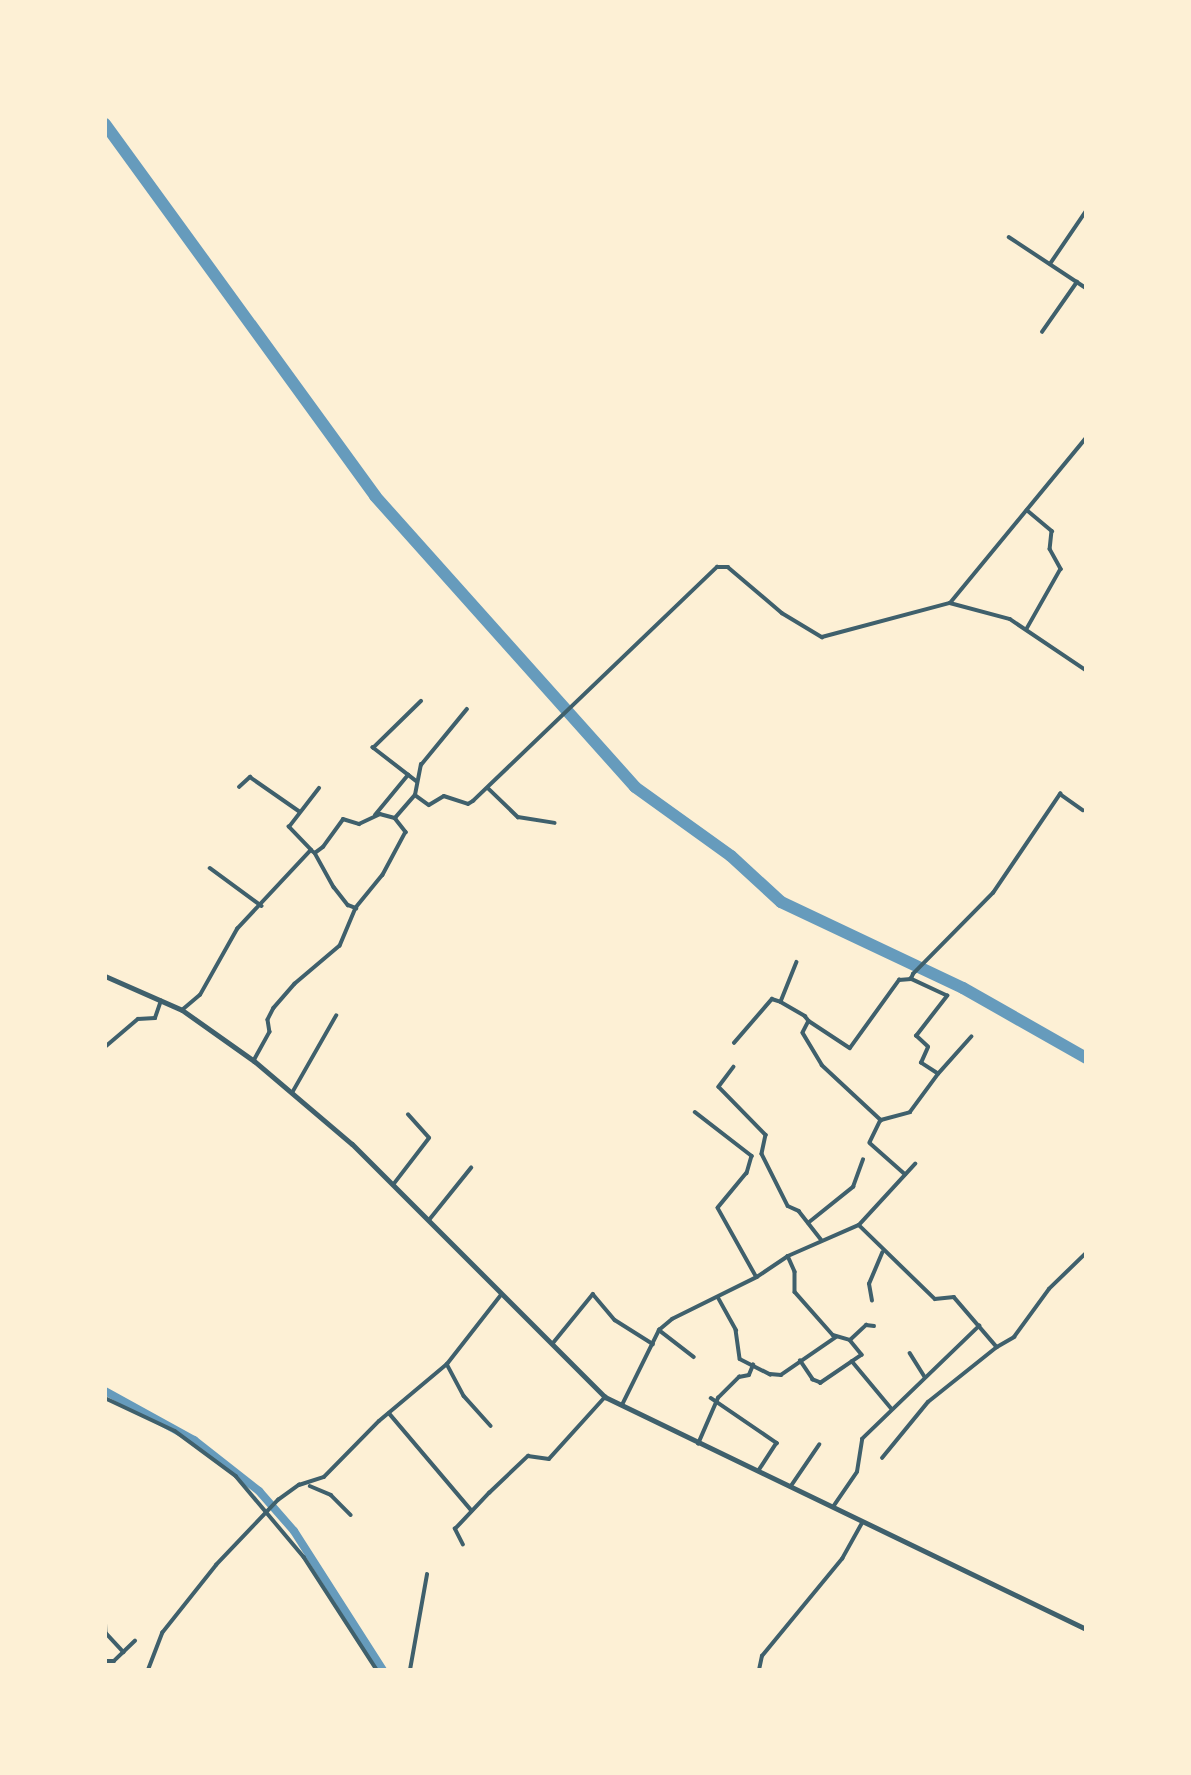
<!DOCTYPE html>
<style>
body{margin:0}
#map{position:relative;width:1191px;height:1775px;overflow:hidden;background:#fdf0d5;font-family:"Public Sans",sans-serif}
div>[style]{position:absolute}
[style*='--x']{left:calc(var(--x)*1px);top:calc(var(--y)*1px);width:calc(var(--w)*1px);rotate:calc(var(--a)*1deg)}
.canal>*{height:8px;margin:-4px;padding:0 4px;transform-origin:4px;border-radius:4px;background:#669bbc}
.river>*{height:12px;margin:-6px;padding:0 6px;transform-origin:6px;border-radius:6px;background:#669bbc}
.minor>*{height:3.5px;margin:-1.75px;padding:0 1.75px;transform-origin:1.75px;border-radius:1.75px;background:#3f606c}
.tertiary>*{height:5px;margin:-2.5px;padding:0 2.5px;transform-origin:2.5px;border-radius:2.5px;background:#3f606c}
span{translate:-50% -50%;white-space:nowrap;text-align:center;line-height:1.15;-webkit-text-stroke:5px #fdf0d5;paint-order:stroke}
.frame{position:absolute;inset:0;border:107px solid #fdf0d5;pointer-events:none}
</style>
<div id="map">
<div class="canal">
<i style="--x:105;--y:1391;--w:102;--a:28.8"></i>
<i style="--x:194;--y:1440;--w:83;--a:38.1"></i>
<i style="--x:259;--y:1491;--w:53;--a:48.8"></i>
<i style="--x:294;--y:1531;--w:165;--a:57.4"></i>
</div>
<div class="river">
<i style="--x:105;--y:124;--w:460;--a:54"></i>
<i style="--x:375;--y:496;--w:390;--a:48.2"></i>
<i style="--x:635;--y:787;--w:118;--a:35.7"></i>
<i style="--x:731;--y:856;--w:68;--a:42.6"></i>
<i style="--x:781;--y:902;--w:201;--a:25.3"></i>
<i style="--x:963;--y:988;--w:142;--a:29.6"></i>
</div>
<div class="minor">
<i style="--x:1009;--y:237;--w:92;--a:33.5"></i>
<i style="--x:1050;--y:264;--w:64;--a:-55.8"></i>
<i style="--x:1042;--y:332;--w:61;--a:-55"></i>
<i style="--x:1027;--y:510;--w:33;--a:40"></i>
<i style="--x:1052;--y:531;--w:18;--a:96"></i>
<i style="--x:1050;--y:549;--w:23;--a:61"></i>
<i style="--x:1061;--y:569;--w:69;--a:119.5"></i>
<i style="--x:950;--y:603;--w:62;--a:14.9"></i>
<i style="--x:1010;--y:619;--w:92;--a:33.9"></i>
<i style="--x:417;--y:782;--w:56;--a:-142.3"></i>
<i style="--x:373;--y:748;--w:67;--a:-44.4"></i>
<i style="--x:239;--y:787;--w:15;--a:-42"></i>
<i style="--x:250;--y:777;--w:60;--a:34.8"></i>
<i style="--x:488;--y:788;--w:42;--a:44"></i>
<i style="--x:518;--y:817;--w:37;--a:9"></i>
<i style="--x:415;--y:795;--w:17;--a:36"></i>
<i style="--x:429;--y:805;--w:17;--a:-31"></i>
<i style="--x:444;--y:796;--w:25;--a:18"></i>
<i style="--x:468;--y:804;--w:6;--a:-31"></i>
<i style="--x:473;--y:801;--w:338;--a:-43.8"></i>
<i style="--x:717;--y:567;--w:11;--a:0"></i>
<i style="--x:728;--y:567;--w:71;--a:40.4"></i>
<i style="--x:782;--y:613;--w:47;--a:31"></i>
<i style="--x:822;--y:637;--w:132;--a:-14.9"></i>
<i style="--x:950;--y:603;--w:214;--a:-50.5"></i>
<i style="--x:375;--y:815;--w:52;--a:-50.5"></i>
<i style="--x:395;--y:818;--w:30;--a:-49"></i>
<i style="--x:415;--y:795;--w:31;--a:-79"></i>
<i style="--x:421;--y:765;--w:72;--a:-50.6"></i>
<i style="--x:311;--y:850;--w:32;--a:-134"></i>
<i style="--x:289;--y:827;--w:49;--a:-52.4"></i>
<i style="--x:315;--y:853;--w:39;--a:61"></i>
<i style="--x:334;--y:887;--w:23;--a:52"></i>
<i style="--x:348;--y:905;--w:9;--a:21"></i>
<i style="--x:210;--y:868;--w:64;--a:36.2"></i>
<i style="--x:797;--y:962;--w:43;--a:111.8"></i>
<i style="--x:781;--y:1002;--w:28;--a:30"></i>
<i style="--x:805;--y:1016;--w:6;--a:51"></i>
<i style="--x:809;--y:1021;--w:13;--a:117"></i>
<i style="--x:803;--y:1033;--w:37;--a:59"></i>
<i style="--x:822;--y:1065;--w:81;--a:43"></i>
<i style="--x:881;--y:1120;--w:25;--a:116"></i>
<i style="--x:870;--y:1143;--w:47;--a:41.5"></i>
<i style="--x:182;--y:1010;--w:23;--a:-40"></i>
<i style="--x:200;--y:995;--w:76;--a:-60.7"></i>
<i style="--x:237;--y:929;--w:108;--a:-46.9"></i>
<i style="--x:311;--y:850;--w:5;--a:37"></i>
<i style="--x:315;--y:853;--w:10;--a:-37"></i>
<i style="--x:323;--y:847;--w:34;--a:-54"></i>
<i style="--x:343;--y:819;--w:17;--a:17"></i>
<i style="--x:359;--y:824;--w:23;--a:-25"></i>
<i style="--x:380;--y:814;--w:16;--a:15"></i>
<i style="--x:395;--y:818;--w:18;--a:52"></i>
<i style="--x:406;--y:832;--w:49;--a:118.1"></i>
<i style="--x:383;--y:875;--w:43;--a:129.3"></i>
<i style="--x:356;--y:908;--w:41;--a:112.8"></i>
<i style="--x:340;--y:946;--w:59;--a:139.8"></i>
<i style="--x:295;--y:984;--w:32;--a:131"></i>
<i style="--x:274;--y:1008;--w:13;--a:117"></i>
<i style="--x:268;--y:1020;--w:12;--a:81"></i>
<i style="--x:270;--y:1032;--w:33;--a:119"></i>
<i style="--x:809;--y:1021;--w:49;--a:33.4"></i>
<i style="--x:850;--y:1048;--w:84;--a:-54.2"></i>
<i style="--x:899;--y:980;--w:12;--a:-5"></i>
<i style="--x:734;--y:1043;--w:58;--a:-49.2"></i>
<i style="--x:772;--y:999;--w:9;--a:18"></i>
<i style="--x:105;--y:1047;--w:43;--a:-40.3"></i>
<i style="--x:138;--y:1019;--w:17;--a:-3"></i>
<i style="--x:155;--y:1018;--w:18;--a:-71"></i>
<i style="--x:734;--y:1067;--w:25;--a:127"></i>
<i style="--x:719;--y:1087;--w:67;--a:45.6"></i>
<i style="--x:766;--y:1135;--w:19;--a:102"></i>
<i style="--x:762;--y:1154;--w:58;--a:63.4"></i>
<i style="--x:788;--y:1206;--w:12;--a:24"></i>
<i style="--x:799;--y:1211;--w:36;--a:52"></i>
<i style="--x:938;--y:1074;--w:50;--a:-48.3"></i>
<i style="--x:292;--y:1093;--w:89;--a:-60.3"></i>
<i style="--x:695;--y:1112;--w:72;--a:37.7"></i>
<i style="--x:752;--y:1156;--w:18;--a:106"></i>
<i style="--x:747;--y:1173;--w:45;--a:129.6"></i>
<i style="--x:718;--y:1208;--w:78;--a:60.8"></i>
<i style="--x:881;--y:1120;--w:30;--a:-15"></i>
<i style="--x:910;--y:1112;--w:47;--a:-53.6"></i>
<i style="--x:938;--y:1074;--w:20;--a:-147"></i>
<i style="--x:921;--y:1063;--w:17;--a:-66"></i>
<i style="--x:928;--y:1047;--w:16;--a:-137"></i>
<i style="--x:916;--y:1036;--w:51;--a:-52.2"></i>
<i style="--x:947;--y:996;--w:40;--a:-155"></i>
<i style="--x:911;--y:979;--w:5;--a:-68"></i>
<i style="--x:913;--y:974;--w:114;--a:-45.4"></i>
<i style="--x:993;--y:893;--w:120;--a:-55.9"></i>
<i style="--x:1060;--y:794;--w:28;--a:35"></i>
<i style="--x:393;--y:1185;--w:59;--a:-52.5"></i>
<i style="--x:429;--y:1138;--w:31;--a:-132"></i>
<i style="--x:429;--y:1220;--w:67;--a:-51.1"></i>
<i style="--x:808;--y:1223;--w:58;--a:-38.7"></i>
<i style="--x:853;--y:1187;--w:29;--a:-70"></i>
<i style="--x:859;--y:1225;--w:106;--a:44.2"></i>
<i style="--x:935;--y:1299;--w:19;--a:-6"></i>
<i style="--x:954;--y:1297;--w:66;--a:49.3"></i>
<i style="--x:997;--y:1347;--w:20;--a:-30"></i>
<i style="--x:1014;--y:1337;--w:59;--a:-53.9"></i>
<i style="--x:1049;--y:1289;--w:52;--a:-44.2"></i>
<i style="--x:788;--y:1256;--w:17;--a:66"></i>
<i style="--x:795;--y:1272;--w:20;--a:90"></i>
<i style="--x:795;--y:1292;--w:57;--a:48.5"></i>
<i style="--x:833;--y:1335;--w:18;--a:16"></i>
<i style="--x:850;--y:1340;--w:19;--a:51"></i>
<i style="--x:862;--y:1355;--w:50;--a:145.7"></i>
<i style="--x:821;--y:1383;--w:9;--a:-159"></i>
<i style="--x:813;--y:1380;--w:23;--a:-124"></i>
<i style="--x:718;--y:1297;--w:38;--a:61"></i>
<i style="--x:736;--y:1330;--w:29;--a:82"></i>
<i style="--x:740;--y:1359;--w:34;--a:27"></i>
<i style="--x:770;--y:1374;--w:11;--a:5"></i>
<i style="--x:781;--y:1375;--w:67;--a:-34.6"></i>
<i style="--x:872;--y:1301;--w:17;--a:-100"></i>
<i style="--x:869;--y:1284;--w:34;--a:-67"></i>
<i style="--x:659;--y:1330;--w:44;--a:37.6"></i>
<i style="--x:850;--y:1340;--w:22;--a:-43"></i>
<i style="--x:866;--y:1325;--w:8;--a:7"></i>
<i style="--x:553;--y:1343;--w:63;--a:-50.8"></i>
<i style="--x:593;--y:1294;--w:34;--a:50"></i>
<i style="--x:615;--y:1320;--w:45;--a:32.3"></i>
<i style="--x:910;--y:1353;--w:28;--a:58"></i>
<i style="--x:852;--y:1361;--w:62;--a:50.2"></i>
<i style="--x:447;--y:1364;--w:36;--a:62"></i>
<i style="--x:464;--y:1396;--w:40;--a:48"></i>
<i style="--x:105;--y:1398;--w:77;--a:25.2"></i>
<i style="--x:175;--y:1431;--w:76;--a:36.4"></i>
<i style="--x:236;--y:1476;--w:106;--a:50"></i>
<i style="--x:304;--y:1557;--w:135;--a:57.1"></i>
<i style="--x:711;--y:1398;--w:80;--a:34.3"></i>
<i style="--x:777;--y:1443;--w:33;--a:123"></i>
<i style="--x:622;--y:1405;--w:84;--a:-63.7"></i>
<i style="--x:659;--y:1330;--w:17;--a:-40"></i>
<i style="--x:672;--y:1319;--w:95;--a:-26.3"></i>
<i style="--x:757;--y:1277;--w:37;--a:-34"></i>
<i style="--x:788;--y:1256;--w:77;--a:-23.6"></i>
<i style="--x:859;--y:1225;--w:83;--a:-47.4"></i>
<i style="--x:389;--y:1413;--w:128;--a:49.7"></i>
<i style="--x:698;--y:1444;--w:50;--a:-66.5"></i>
<i style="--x:718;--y:1398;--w:30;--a:-45"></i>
<i style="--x:739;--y:1377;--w:10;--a:-11"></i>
<i style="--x:749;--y:1375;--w:11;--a:-68"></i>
<i style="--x:882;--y:1458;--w:72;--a:-50.6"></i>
<i style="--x:928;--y:1402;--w:88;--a:-38.6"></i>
<i style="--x:310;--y:1486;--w:23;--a:23"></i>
<i style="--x:331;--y:1495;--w:28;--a:45"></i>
<i style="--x:791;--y:1486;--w:50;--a:-55.7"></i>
<i style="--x:833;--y:1507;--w:42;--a:-55.6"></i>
<i style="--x:857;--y:1472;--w:33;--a:-81"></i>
<i style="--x:862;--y:1439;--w:163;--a:-44"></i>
<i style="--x:463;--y:1545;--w:18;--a:-117"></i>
<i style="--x:455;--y:1529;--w:50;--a:-46.6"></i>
<i style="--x:489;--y:1493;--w:54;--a:-43.5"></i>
<i style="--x:528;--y:1456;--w:21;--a:8"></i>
<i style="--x:549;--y:1459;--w:84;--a:-47.9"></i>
<i style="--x:105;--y:1614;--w:19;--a:87"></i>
<i style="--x:106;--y:1633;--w:26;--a:47"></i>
<i style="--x:105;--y:1661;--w:9;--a:0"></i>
<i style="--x:114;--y:1661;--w:29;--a:-44"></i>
<i style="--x:148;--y:1670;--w:40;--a:-69"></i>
<i style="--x:162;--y:1633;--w:87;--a:-51.5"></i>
<i style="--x:216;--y:1565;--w:90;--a:-46.4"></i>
<i style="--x:278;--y:1500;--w:26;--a:-36"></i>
<i style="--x:299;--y:1485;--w:26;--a:-18"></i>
<i style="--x:324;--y:1477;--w:78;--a:-45.5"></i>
<i style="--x:379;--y:1421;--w:89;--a:-40"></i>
<i style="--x:447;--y:1364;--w:88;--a:-52"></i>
<i style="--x:410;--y:1670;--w:97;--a:-79.9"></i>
<i style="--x:759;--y:1670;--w:14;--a:-78"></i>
<i style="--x:762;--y:1656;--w:126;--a:-50.5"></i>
<i style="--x:842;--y:1559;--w:41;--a:-60.9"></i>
</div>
<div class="tertiary">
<i style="--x:105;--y:976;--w:84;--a:23.8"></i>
<i style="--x:182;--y:1010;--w:88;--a:35.3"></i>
<i style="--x:254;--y:1061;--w:128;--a:40.3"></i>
<i style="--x:352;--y:1144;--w:358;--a:45"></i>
<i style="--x:605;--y:1397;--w:534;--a:25.75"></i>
</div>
<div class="frame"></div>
</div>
